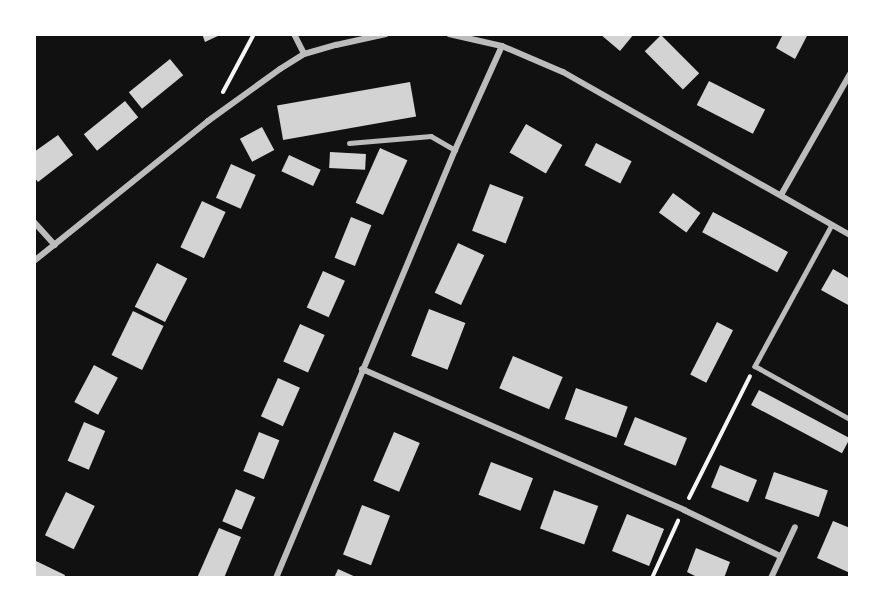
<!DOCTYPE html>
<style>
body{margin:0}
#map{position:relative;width:884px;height:612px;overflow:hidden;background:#111;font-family:"Source Sans 3",sans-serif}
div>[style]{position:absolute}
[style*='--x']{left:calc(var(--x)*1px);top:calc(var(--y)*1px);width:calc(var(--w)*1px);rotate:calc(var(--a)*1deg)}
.building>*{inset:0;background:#d3d3d3;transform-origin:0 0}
.path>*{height:4px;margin:-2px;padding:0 2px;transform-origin:2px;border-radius:2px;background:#f5f5f5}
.service>*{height:4.5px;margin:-2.25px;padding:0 2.25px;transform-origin:2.25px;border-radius:2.25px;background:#bcbcbc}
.minor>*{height:6px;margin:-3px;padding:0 3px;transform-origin:3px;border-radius:3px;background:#bcbcbc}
span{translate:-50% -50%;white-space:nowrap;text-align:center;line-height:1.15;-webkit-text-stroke:6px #fff;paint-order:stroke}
.frame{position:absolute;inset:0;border:36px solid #fff;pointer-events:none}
</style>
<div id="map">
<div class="building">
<i style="clip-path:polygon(202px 34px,222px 34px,205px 42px)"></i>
<i style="clip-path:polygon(600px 34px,634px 34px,620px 51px)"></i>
<i style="clip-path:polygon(783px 34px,808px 34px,795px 59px,776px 48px)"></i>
<i style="left:661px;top:35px;width:54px;height:23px;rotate:45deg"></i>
<i style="left:170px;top:59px;width:21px;height:53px;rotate:51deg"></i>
<i style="left:709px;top:81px;width:63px;height:27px;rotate:27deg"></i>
<i style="left:410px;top:82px;width:35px;height:135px;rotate:80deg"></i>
<i style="left:125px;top:101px;width:21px;height:53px;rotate:51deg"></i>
<i style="left:526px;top:124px;width:42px;height:33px;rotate:30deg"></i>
<i style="left:262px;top:127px;width:26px;height:25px;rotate:62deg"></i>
<i style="clip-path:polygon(58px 135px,73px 155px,38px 182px,34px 177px,34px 152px)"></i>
<i style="left:596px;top:143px;width:40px;height:25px;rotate:27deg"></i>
<i style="left:380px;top:148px;width:30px;height:60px;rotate:24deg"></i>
<i style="left:330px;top:152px;width:36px;height:16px;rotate:3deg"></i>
<i style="left:289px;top:155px;width:35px;height:18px;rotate:25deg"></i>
<i style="left:231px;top:164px;width:27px;height:37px;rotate:24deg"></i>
<i style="left:490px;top:184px;width:36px;height:50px;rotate:21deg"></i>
<i style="left:673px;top:193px;width:34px;height:24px;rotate:36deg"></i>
<i style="left:202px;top:201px;width:26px;height:51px;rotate:25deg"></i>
<i style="left:713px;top:212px;width:85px;height:23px;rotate:28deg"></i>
<i style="left:351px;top:217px;width:22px;height:44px;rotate:22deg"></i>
<i style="left:458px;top:243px;width:29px;height:55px;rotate:25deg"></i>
<i style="left:157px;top:263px;width:34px;height:49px;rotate:27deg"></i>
<i style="clip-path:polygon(833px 269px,850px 279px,850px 306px,821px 290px)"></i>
<i style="left:323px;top:271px;width:24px;height:40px;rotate:24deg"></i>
<i style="left:429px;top:309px;width:39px;height:50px;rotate:21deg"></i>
<i style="left:133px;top:311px;width:34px;height:49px;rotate:26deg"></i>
<i style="left:717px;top:322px;width:18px;height:59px;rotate:27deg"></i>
<i style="left:300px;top:324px;width:27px;height:41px;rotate:24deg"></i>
<i style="left:513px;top:356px;width:54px;height:35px;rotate:23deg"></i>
<i style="left:94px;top:365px;width:27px;height:42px;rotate:28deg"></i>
<i style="left:278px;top:378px;width:24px;height:42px;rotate:24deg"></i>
<i style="left:576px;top:388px;width:55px;height:33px;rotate:20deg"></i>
<i style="left:759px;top:390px;width:103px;height:17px;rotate:28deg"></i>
<i style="left:635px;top:417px;width:56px;height:30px;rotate:22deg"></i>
<i style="left:84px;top:422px;width:23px;height:42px;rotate:23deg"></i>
<i style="left:259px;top:432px;width:22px;height:42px;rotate:22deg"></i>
<i style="left:394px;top:432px;width:28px;height:53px;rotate:23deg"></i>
<i style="left:491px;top:462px;width:45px;height:35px;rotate:21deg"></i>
<i style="left:720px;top:465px;width:40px;height:24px;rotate:22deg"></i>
<i style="left:774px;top:472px;width:57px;height:28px;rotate:19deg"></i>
<i style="left:236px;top:489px;width:21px;height:35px;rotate:23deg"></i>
<i style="left:554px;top:490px;width:47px;height:41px;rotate:20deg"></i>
<i style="left:66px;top:492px;width:32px;height:48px;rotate:26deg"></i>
<i style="left:362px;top:505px;width:30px;height:53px;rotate:21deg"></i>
<i style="left:627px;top:514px;width:40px;height:40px;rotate:22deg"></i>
<i style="clip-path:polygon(833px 521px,850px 528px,850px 573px,817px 558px)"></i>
<i style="clip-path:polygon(219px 528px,241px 537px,224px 578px,197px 578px)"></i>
<i style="clip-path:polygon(696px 548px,730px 562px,724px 578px,699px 578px,687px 572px)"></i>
<i style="clip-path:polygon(36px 561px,65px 575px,64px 578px,34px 578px)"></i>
<i style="clip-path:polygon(338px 569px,358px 578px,334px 578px)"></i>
</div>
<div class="path">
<i style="--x:223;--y:92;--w:66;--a:-61.9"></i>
<i style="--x:689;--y:498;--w:136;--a:-63.4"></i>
<i style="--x:652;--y:578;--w:63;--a:-65.5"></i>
</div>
<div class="service">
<i style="--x:349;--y:143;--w:82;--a:-4.9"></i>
<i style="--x:431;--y:136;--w:28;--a:30"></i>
<i style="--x:832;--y:225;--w:161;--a:118.6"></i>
<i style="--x:755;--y:366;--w:109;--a:29.2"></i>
</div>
<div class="minor">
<i style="--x:294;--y:34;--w:22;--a:63"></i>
<i style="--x:449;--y:34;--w:54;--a:12.8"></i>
<i style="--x:502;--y:46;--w:66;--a:23.1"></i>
<i style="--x:563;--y:72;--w:330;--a:29.6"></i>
<i style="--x:781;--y:195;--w:139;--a:-60.3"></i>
<i style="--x:34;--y:222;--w:31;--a:48"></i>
<i style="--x:34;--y:261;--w:223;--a:-38.8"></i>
<i style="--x:208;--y:121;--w:89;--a:-35.8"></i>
<i style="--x:280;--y:69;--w:28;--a:-32"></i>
<i style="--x:304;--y:54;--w:33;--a:-16"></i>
<i style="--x:336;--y:45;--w:51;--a:-12.4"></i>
<i style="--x:362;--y:369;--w:352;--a:23.6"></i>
<i style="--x:684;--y:510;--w:106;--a:25.6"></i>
<i style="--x:276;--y:578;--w:464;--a:-67.3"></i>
<i style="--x:455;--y:150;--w:114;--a:-65.7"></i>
<i style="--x:771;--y:578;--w:56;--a:-64.8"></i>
</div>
<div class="frame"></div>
</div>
